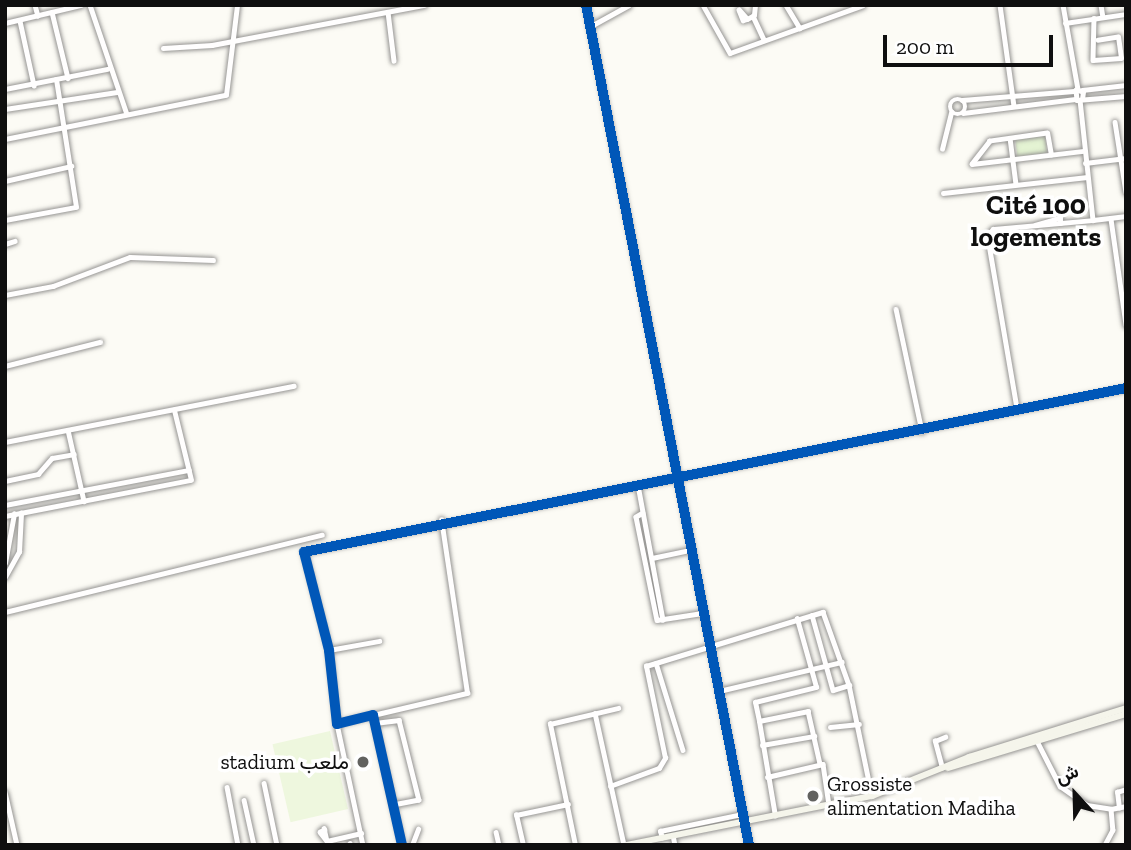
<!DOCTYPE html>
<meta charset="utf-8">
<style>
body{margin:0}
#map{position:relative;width:1131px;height:850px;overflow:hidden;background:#fcfbf5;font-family:"Zilla Slab",Vazirmatn,serif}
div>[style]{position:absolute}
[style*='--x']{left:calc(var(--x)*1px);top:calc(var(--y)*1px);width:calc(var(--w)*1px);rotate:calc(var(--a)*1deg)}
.green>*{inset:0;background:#e4f3d3;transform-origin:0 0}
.pitch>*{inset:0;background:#eef7de;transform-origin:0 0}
.roads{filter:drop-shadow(0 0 2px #969593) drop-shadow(0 0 2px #969593)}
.minor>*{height:4.5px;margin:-2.25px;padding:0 2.25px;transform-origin:2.25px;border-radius:2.25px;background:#fffefe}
.minor>.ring{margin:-2.25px;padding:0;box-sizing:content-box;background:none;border:4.5px solid #fffefe;border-radius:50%}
.tertiary>*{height:5px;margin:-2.5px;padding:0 2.5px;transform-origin:2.5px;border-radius:2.5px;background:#fffefe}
.secondary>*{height:6px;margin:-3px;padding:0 3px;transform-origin:3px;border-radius:3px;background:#f5f5eb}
.cycleway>*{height:10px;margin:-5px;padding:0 5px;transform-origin:5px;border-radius:5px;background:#0057b8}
.dots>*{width:19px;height:19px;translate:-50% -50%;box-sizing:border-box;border:4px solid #fff;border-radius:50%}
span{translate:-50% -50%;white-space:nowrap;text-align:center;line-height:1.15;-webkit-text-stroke:7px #fff;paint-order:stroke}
.poi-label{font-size:21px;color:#0f0f0f}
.right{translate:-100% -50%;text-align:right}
.left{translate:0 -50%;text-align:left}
.district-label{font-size:28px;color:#0f0f0f;font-weight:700}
.frame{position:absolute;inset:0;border:7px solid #0f0f0f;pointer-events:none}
.north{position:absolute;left:1040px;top:759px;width:70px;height:70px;-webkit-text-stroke:5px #fff;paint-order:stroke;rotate:338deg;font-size:19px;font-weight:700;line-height:28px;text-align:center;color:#0f0f0f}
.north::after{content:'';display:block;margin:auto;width:24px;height:32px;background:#0f0f0f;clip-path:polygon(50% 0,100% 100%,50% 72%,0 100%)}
.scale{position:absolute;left:883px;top:35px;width:170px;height:32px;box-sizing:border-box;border:4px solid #0f0f0f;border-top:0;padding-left:9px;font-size:21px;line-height:24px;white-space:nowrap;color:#0f0f0f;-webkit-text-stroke:5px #fff;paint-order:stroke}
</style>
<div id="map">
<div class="green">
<i style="left:1045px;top:136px;width:17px;height:30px;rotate:83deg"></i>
</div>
<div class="pitch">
<i style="left:330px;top:731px;width:80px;height:59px;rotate:77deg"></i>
</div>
<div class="roads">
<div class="minor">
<i style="--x:35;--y:5;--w:11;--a:75"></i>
<i style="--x:90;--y:5;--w:115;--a:71.3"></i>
<i style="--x:703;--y:5;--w:55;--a:60.6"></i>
<i style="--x:730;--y:53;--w:141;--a:-19.8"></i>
<i style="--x:786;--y:5;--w:27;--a:59"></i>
<i style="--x:1000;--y:5;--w:102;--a:82.1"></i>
<i style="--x:1063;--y:5;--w:85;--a:79.9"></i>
<i style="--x:1101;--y:5;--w:12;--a:81"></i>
<i style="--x:52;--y:12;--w:68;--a:76.4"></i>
<i style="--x:388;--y:12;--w:49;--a:83"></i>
<i style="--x:753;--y:16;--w:26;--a:65"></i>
<i style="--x:1094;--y:18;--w:42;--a:91.4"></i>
<i style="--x:1093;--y:60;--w:28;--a:-4"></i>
<i style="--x:1121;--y:58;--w:21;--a:-98"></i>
<i style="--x:1118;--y:37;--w:20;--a:171"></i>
<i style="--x:747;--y:19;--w:12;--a:-132"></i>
<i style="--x:739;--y:10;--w:11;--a:68"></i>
<i style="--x:743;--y:20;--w:4;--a:-14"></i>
<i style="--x:747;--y:19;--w:7;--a:-27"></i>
<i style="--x:753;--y:16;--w:1;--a:-45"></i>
<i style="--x:754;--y:15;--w:10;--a:-84"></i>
<i style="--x:20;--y:21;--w:66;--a:77.7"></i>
<i style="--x:5;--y:23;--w:78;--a:-13.3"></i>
<i style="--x:1065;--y:23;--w:62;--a:-8.4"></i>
<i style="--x:591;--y:26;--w:43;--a:-28.9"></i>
<i style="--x:163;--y:48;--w:49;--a:-3.5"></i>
<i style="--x:212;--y:45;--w:216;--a:-10.7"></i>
<i style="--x:5;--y:89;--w:104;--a:-11.1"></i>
<i style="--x:1082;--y:90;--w:44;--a:-6.5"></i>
<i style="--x:1082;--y:99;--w:7;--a:-82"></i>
<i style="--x:1083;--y:92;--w:7;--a:-164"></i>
<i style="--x:1076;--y:90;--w:10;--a:84"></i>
<i style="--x:1077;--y:100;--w:49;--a:-4.7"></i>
<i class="ring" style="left:950px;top:99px;width:11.5px;height:11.5px"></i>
<i style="--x:962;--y:100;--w:112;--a:-4.6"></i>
<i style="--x:1080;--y:100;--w:121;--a:83.8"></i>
<i style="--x:1093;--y:220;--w:33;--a:-7"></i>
<i style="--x:5;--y:109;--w:113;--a:-8.6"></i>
<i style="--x:963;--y:113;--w:113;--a:-7.1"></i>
<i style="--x:1115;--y:122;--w:71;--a:81.1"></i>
<i style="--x:1010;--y:138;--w:46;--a:82.6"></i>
<i style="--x:5;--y:139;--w:225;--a:-11.3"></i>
<i style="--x:226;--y:95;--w:91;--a:-83"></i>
<i style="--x:942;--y:149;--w:38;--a:-76"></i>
<i style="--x:1051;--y:155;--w:22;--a:-100"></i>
<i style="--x:1047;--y:133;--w:58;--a:172"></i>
<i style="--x:990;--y:141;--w:29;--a:128"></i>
<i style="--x:972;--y:164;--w:112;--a:-6.7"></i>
<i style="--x:1085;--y:163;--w:41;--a:-7"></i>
<i style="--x:5;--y:181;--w:68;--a:-12.8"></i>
<i style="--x:943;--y:193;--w:145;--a:-6.3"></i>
<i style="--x:1111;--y:219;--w:107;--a:81.9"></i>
<i style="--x:5;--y:220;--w:72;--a:-10.4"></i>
<i style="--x:76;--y:207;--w:129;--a:-98.9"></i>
<i style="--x:1035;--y:225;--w:26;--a:-16"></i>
<i style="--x:1060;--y:218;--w:5;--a:79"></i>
<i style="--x:5;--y:244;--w:10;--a:-17"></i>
<i style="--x:5;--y:295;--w:49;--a:-10.6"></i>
<i style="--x:53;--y:286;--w:82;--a:-20.6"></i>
<i style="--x:130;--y:257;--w:83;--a:2.1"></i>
<i style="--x:896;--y:309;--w:125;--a:78"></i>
<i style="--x:5;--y:366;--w:98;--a:-14.2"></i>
<i style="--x:1017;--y:411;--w:178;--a:-99.7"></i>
<i style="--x:987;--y:236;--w:9;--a:-49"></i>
<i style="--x:993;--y:229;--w:100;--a:-5.1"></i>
<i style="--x:68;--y:430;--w:73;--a:77.3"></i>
<i style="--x:5;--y:442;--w:294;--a:-11"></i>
<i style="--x:5;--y:481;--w:34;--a:-12"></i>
<i style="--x:38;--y:474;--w:21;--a:-49"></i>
<i style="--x:52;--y:458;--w:22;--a:-10"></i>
<i style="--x:638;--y:485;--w:137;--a:79.5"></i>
<i style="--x:5;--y:505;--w:187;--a:-10.8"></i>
<i style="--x:643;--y:513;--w:8;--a:150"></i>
<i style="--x:636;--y:517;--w:105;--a:78.5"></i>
<i style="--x:657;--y:620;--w:47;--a:-8.7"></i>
<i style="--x:5;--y:516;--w:189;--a:-11"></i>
<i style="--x:191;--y:480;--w:72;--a:-103.7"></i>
<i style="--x:652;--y:558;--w:40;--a:-12"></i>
<i style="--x:5;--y:563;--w:50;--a:-79.6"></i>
<i style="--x:5;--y:577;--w:29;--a:-61"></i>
<i style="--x:19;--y:552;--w:39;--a:-87"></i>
<i style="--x:5;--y:612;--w:326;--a:-13.7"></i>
<i style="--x:812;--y:615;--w:78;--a:74.4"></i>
<i style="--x:833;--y:690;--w:17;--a:-17"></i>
<i style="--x:329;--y:650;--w:51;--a:-10.2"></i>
<i style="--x:656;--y:663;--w:91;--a:72.8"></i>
<i style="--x:719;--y:691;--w:126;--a:-13.3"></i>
<i style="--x:595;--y:713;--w:135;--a:77.6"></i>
<i style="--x:373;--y:715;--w:97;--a:-13.2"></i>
<i style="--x:467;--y:693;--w:175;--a:-98.5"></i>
<i style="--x:759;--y:721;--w:19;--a:-102"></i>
<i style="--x:755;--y:702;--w:63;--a:-13.8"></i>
<i style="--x:816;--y:687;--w:71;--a:-105.6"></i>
<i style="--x:375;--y:723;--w:24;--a:-7"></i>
<i style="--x:399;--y:720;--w:82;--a:76"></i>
<i style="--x:419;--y:800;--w:26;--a:169"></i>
<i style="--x:337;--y:724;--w:124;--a:77.9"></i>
<i style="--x:830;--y:727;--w:29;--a:-6"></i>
<i style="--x:1036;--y:739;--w:53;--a:62.9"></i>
<i style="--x:1060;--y:786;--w:33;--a:35"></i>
<i style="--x:1087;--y:805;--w:24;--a:9"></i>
<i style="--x:1111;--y:809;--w:21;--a:85"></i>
<i style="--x:1113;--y:830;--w:17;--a:118"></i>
<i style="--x:762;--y:745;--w:53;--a:-9.8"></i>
<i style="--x:942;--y:768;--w:28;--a:-105"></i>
<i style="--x:935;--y:741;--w:11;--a:-22"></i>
<i style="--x:767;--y:777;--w:57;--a:-13.1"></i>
<i style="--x:823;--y:764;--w:41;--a:81.7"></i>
<i style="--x:264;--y:783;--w:63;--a:78.2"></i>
<i style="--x:610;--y:786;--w:52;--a:-20.2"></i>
<i style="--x:659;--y:768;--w:12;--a:-59"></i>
<i style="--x:665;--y:758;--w:94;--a:-101.7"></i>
<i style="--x:646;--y:666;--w:185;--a:-17"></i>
<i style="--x:823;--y:612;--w:77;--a:70.4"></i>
<i style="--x:849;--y:685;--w:113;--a:78.3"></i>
<i style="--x:227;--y:787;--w:59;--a:79.3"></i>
<i style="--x:5;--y:792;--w:54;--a:77.2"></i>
<i style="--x:244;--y:800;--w:46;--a:77.5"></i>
<i style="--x:1119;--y:808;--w:16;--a:-97"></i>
<i style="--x:1117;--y:792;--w:9;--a:-18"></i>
<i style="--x:1111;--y:809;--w:15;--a:-11"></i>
<i style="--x:775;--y:816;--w:96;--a:-99.6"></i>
<i style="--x:759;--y:721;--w:50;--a:-11.5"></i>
<i style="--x:808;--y:711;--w:54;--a:77.2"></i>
<i style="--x:324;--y:828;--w:13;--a:77"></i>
<i style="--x:327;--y:841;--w:35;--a:-13"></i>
<i style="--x:325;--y:830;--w:5;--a:158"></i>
<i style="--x:320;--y:832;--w:11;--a:52"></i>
<i style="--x:496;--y:832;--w:13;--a:77"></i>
<i style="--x:673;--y:835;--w:10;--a:79"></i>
<i style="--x:662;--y:838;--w:7;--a:-106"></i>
<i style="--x:660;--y:831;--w:84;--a:-11.7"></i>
<i style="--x:350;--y:843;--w:2;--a:63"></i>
<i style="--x:402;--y:845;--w:133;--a:-102.6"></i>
<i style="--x:373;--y:715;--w:37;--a:166"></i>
<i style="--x:337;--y:724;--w:74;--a:-96.2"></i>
<i style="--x:329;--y:650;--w:101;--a:-104.3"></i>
<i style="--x:304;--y:552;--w:838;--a:-11.28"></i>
<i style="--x:412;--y:845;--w:17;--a:-69"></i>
<i style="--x:523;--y:845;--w:31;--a:-103"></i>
<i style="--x:516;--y:815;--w:53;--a:-11.9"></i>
<i style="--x:575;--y:845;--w:124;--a:-101.7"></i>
<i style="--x:550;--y:724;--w:70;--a:-13.2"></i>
</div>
<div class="tertiary">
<i style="--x:586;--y:5;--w:856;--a:79.02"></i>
</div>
<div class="secondary">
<i style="--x:948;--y:768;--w:186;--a:-16.9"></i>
<i style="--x:626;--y:845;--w:251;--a:-11.3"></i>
<i style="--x:872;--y:796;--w:105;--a:-21.9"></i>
<i style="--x:969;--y:757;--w:164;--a:-17.3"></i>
</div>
</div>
<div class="cycleway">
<i style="--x:586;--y:5;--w:856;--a:79.02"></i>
<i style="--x:402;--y:845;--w:133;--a:-102.6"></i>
<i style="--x:373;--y:715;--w:37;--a:166"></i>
<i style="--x:337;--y:724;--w:74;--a:-96.2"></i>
<i style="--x:329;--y:650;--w:101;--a:-104.3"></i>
<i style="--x:304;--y:552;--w:838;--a:-11.28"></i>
</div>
<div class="dots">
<i style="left:363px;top:762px;background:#626260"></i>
<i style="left:813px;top:796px;background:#626260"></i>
</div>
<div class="poi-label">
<span class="right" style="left:349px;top:762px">stadium ملعب</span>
<span class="left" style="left:827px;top:796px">Grossiste<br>alimentation Madiha</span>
</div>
<div class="district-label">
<span style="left:1036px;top:221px">Cité 100<br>logements</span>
</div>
<div class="frame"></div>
<div class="north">ش</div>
<div class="scale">200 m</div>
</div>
